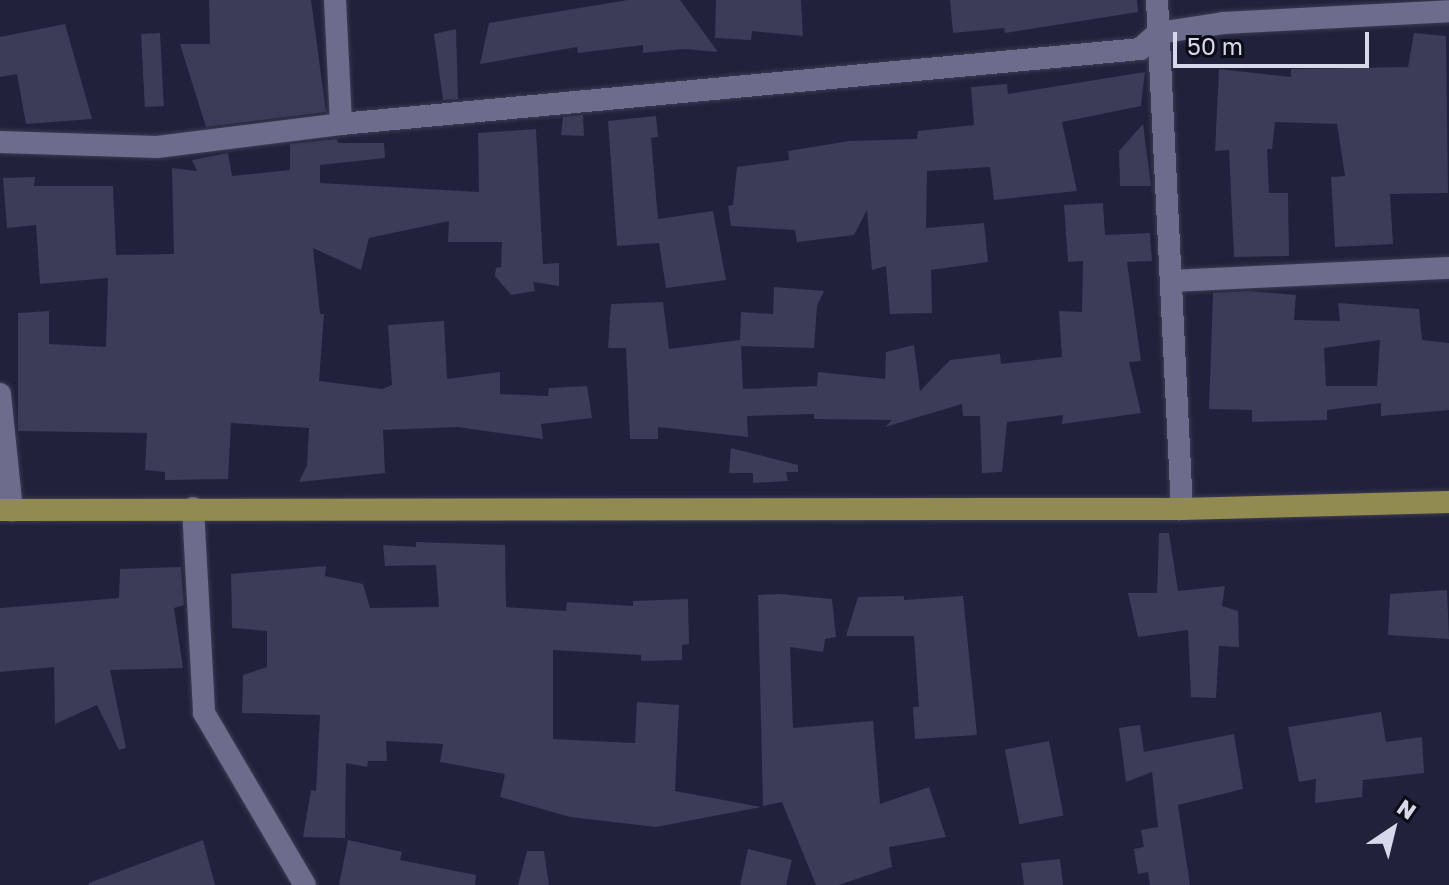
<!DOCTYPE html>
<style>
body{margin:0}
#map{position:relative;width:1449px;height:885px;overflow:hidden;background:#20213b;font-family:"Golos Text",sans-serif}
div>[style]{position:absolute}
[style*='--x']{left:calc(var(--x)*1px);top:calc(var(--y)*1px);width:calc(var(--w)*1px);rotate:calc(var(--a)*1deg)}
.building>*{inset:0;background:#3b3c58;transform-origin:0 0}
.roads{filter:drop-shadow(0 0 2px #3c3b51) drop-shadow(0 0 2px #3c3b51)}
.minor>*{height:22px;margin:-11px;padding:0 11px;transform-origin:11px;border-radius:11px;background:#6c6d8d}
.primary>*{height:22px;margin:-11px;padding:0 11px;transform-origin:11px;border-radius:11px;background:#918a51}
span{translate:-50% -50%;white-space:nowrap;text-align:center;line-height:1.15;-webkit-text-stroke:6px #0c0c17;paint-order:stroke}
.north{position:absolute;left:1353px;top:789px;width:80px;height:80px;-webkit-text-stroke:6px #0c0c17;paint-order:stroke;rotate:35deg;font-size:22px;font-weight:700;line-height:32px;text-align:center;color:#d7d8ea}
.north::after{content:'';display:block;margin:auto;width:28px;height:36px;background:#d7d8ea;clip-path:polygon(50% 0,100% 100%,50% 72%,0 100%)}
.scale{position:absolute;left:1173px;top:32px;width:196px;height:36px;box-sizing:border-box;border:4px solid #d7d8ea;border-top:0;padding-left:10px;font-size:24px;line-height:28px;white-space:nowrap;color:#d7d8ea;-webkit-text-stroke:6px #0c0c17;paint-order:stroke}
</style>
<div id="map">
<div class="building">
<i style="clip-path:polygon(209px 0,311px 0,326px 112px,206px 127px,180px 44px,210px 44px)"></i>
<i style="clip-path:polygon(628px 0,680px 0,718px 52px,684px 49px,643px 53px,643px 45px,578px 53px,577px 47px,480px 64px,489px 23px)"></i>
<i style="clip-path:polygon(716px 0,801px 0,803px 36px,752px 31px,751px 40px,715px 38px)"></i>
<i style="clip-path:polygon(950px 0,1137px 0,1138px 12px,1005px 33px,1004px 28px,953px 33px)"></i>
<i style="clip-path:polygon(65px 24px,92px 119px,26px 124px,17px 74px,0 77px,0 37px)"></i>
<i style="clip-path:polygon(456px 29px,458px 99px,443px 100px,434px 34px)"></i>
<i style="left:160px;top:33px;width:73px;height:19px;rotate:87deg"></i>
<i style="clip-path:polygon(1414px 33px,1446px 36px,1448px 193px,1390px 194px,1393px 244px,1335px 247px,1331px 177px,1345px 176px,1337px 124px,1275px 122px,1272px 149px,1267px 149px,1269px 193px,1288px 193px,1289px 256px,1234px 257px,1229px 150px,1215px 151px,1219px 69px,1291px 77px,1291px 69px,1408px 67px)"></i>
<i style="clip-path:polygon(1145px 72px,1141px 106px,1062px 122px,1077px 191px,994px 200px,990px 167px,927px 171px,926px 228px,984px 223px,988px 262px,931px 270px,932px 313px,890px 314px,886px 266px,872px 270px,867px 210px,854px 235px,797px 242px,795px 230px,731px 226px,728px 206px,733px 205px,737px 167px,789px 160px,788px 151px,849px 141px,917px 139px,918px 131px,974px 125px,971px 87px,1007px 84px,1008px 94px)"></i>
<i style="clip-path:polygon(583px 115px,584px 136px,561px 135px,563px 117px)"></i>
<i style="clip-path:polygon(656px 116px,658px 137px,651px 138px,658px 219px,713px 211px,726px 280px,666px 288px,659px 243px,617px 246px,608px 121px)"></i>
<i style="clip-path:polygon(1143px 124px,1151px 186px,1120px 186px,1119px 151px)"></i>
<i style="clip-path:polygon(536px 129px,543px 264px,559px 263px,559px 286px,533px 282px,535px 291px,511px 295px,495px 276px,496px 268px,501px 267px,502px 242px,448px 242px,449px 221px,369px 238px,361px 270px,313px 248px,320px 314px,324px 314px,319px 381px,382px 389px,392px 385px,388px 325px,444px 321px,447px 379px,500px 372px,500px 394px,548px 396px,549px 388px,587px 386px,592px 418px,541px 424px,543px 439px,457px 427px,383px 430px,385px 473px,299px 482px,307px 465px,309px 428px,231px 423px,228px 479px,165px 480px,165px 472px,145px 470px,147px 433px,18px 431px,18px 313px,49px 311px,49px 344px,106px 347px,108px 278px,40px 284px,36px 225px,7px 228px,3px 178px,35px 177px,34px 186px,113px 186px,116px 255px,174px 254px,172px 168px,197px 171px,192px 160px,228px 153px,232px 176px,290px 170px,290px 144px,337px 139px,338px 143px,384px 143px,385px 158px,320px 165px,320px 183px,479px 192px,478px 133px)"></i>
<i style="clip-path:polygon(1103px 203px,1105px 235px,1150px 233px,1152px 261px,1127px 262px,1141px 361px,1129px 362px,1141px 413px,1062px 424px,1063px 415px,1007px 422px,1002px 472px,982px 473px,980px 416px,963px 416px,962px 404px,885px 427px,892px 420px,814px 419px,814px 414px,747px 416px,748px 437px,658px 427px,658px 439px,630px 439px,626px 348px,608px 348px,611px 304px,663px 302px,669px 349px,740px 340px,741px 312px,773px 314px,774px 287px,824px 291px,817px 306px,814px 348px,741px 346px,743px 389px,817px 386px,818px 372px,885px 379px,886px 352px,914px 345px,920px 391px,950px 360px,1000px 354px,1001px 364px,1062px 357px,1059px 311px,1082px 312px,1083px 261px,1068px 262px,1064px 205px)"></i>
<i style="clip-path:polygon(evenodd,1250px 291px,1296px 295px,1294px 320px,1340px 321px,1338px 303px,1419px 309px,1422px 340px,1449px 343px,1449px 410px,1381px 416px,1381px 403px,1327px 410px,1327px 420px,1252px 422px,1252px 410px,1209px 409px,1213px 293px,1250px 291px,1380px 340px,1377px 386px,1326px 386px,1324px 348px,1380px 340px)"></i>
<i style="clip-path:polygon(731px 448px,798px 465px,798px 472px,786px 472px,788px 481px,753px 483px,753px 473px,729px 473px)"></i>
<i style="clip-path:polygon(1159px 533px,1169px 533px,1178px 591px,1225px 586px,1222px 606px,1238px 611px,1239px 647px,1219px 646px,1216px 698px,1191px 697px,1188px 630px,1138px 637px,1128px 593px,1157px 593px)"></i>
<i style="clip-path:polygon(416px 542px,505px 545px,506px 607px,566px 611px,567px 602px,633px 606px,633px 601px,688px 599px,689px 644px,682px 645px,682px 660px,641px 661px,641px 655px,553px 650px,553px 739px,635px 743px,637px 702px,679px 705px,675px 791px,761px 807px,656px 827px,570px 817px,500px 797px,505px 774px,440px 762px,443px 744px,386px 741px,387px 761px,368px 761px,367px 767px,346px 763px,345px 838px,303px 837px,311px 790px,316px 791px,320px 715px,242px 713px,243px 675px,267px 667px,267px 631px,232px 628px,231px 574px,326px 566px,325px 576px,363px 584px,370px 608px,439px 607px,436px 565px,385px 566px,383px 545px,416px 547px)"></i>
<i style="clip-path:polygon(181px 567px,184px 605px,174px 608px,183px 668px,110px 670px,126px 748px,119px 750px,97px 705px,55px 724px,54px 667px,0 672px,0 608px,119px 598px,120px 569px)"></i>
<i style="clip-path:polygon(1447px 590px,1449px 639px,1388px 635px,1390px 594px)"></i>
<i style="clip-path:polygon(779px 594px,832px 599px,836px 637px,825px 639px,823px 652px,790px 647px,793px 728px,873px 721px,880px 804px,929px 787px,946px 837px,889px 847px,892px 867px,839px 885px,816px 885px,782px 802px,763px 806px,758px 595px)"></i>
<i style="clip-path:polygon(904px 596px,904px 600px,963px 596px,977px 735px,915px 739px,913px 707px,919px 707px,914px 636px,846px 636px,858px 597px)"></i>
<i style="clip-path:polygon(1381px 712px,1386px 742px,1422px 737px,1424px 773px,1363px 780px,1362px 797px,1315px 803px,1316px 779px,1299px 782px,1288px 727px)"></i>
<i style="clip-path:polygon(1140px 725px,1144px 752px,1234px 734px,1243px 789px,1178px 805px,1190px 885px,1150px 885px,1148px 872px,1138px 874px,1134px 849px,1144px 847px,1141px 830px,1158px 827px,1152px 772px,1126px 782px,1119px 728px)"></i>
<i style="left:1049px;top:741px;width:76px;height:45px;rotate:79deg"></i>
<i style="clip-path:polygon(203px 840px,215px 885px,89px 885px,89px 883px)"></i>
<i style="clip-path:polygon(348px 840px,402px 852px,400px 860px,476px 875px,475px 885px,339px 885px)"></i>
<i style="clip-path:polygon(748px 849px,792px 860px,786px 885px,740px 885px)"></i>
<i style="clip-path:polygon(527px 851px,544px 851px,549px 885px,518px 885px)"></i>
<i style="clip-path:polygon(1060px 859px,1063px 885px,1024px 885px,1021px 863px)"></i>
</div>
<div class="roads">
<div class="minor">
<i style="--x:335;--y:0;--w:124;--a:87.2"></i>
<i style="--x:1157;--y:0;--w:510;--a:87.19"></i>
<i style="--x:0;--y:142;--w:157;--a:1.8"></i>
<i style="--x:157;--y:147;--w:185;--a:-7.1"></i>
<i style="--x:341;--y:124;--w:803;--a:-5.36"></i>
<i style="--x:1140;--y:49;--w:24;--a:-42"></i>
<i style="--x:1158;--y:33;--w:66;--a:-8.7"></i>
<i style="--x:1223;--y:23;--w:226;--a:-3"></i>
<i style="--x:1171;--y:281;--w:278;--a:-2.7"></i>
<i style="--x:0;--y:394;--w:117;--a:84.1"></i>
<i style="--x:193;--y:508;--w:205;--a:86.9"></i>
<i style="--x:204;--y:713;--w:199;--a:59.6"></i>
</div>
<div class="primary">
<i style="--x:0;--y:510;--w:1182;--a:-0.05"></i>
<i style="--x:1182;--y:509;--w:267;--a:-1.5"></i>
</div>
</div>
<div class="north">N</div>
<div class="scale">50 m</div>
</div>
